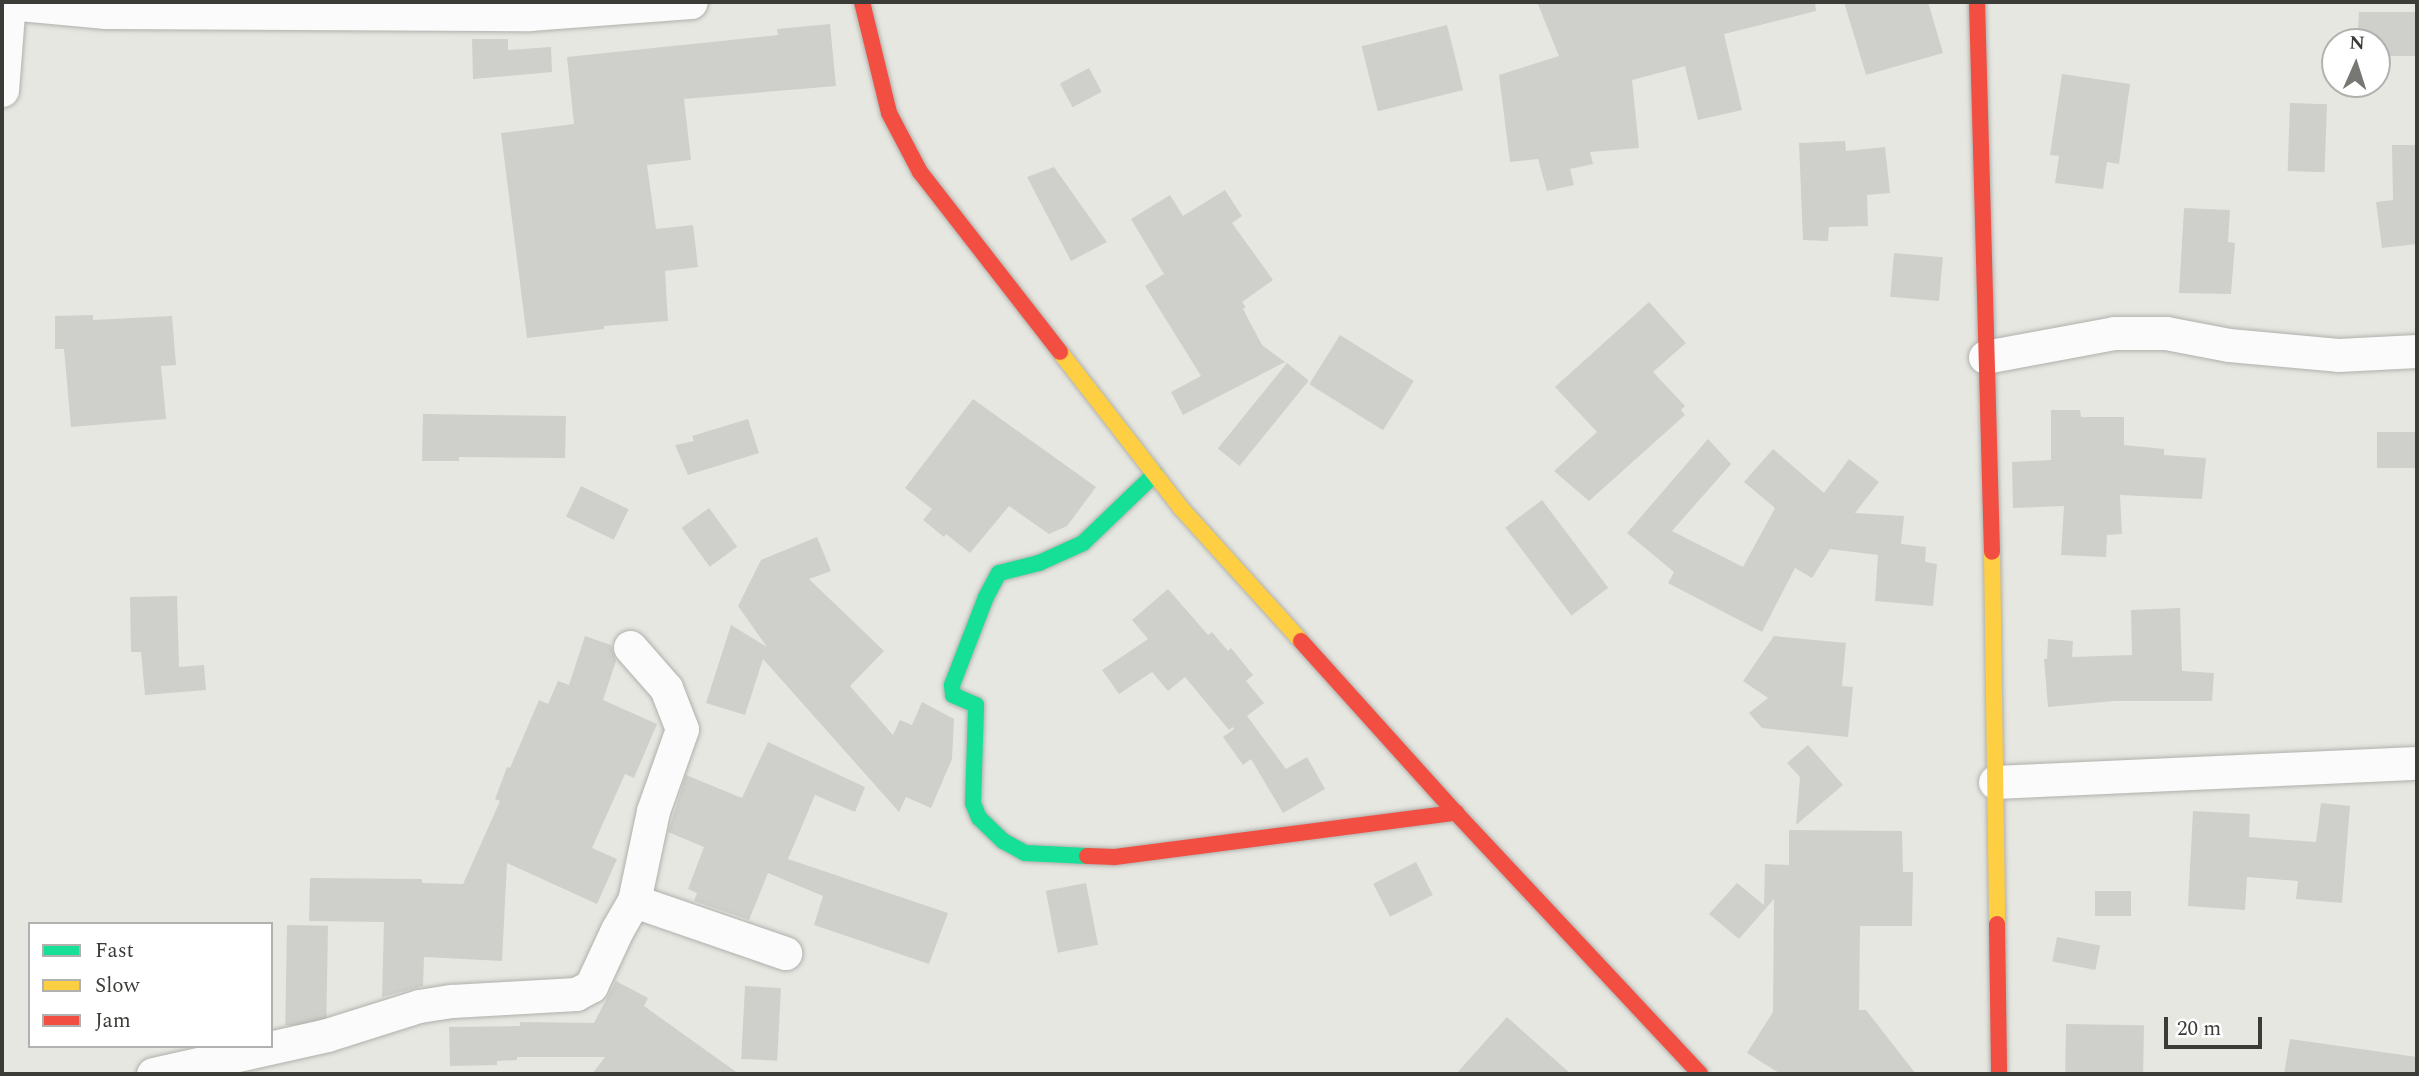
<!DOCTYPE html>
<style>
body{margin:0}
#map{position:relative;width:2419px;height:1076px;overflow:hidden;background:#e7e7e2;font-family:Spectral,serif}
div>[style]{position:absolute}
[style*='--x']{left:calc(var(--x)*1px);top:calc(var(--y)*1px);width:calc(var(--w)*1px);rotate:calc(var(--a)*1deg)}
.building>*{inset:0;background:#cfd0cb;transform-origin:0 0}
.roads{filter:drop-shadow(0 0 2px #b0b0ac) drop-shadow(0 0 2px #b0b0ac)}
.street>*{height:33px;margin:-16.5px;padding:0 16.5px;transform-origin:16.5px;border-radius:16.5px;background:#fbfbfb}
.fast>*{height:16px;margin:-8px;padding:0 8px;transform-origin:8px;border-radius:8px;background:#16e098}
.slow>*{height:16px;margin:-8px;padding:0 8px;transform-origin:8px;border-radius:8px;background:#ffcf43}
.jam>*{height:16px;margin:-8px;padding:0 8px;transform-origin:8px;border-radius:8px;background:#f24e42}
span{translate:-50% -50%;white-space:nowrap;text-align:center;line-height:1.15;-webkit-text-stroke:5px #fff;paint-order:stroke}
.frame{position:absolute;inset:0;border:4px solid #3b3c38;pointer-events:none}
.legend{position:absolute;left:28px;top:922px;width:245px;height:126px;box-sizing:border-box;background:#fff;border:2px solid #b1b1af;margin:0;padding:9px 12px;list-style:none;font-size:21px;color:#3b3c38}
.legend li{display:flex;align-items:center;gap:14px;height:35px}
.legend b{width:35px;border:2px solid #b1b1af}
.north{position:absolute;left:2321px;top:28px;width:70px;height:70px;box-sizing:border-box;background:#fff;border:2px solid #b1b1af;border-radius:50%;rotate:3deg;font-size:19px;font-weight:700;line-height:28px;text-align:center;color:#3b3c38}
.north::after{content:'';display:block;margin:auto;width:24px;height:32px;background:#777874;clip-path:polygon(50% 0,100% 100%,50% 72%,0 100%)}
.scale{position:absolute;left:2164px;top:1017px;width:98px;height:32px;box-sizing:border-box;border:4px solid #3b3c38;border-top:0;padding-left:9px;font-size:21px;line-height:24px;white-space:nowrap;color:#3b3c38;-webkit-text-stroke:5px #fff;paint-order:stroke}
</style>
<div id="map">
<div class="building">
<i style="clip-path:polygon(1537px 2px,1815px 2px,1816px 11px,1724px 34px,1742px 110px,1698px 120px,1685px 66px,1632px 80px,1639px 148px,1590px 152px,1593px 164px,1570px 169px,1574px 185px,1547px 191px,1538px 159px,1510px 162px,1499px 75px,1559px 56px)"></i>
<i style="clip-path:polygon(1844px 2px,1928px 2px,1943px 53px,1866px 75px)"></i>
<i style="clip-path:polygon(2359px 12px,2417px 12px,2417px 56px,2377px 56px,2377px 42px,2357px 42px)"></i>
<i style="clip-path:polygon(830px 24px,836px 86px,684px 99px,691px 160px,647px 165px,656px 229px,693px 225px,698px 267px,665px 271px,668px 321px,604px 326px,604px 329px,527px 338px,501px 133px,574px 124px,567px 57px,778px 35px,777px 29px)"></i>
<i style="left:1447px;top:25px;width:67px;height:88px;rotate:76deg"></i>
<i style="clip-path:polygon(472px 39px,508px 39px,508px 50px,551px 47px,552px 72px,473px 79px)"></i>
<i style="left:1089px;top:68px;width:27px;height:33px;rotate:62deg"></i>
<i style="clip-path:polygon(2062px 74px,2130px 84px,2119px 164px,2107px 162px,2103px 189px,2055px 183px,2059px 156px,2050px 155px)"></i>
<i style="left:2290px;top:103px;width:37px;height:68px;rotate:2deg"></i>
<i style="clip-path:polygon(1845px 141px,1846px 151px,1885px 147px,1890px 193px,1867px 195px,1868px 226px,1829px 227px,1828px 241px,1803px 240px,1799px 143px)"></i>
<i style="clip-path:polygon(2392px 145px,2417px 145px,2417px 244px,2382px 248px,2376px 202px,2393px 200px)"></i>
<i style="clip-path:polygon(1054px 167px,1107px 242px,1071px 261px,1027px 177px)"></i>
<i style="clip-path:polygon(1225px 190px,1242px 216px,1232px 223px,1273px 280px,1242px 302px,1246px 307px,1243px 309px,1262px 345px,1285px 362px,1183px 415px,1171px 392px,1201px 376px,1145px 286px,1164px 274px,1131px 219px,1170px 195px,1183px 216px)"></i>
<i style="clip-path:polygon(2184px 208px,2230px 210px,2228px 242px,2235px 243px,2231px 294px,2179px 293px)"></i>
<i style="left:1894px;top:253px;width:49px;height:44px;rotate:5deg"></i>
<i style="clip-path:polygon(1649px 302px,1686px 343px,1653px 372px,1685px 406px,1681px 410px,1685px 415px,1589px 501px,1554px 471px,1597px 432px,1555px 387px)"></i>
<i style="clip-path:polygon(93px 315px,93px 320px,172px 316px,176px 365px,161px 366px,166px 419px,71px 427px,64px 349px,55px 349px,55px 316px)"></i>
<i style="left:1340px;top:335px;width:87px;height:58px;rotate:32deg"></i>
<i style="left:1287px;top:363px;width:28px;height:110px;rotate:39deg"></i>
<i style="clip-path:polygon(973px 399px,1096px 487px,1067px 526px,1049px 534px,1009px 506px,970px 553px,946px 534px,944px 537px,923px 520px,932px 509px,905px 488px)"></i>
<i style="clip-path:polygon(2051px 410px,2080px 410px,2081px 417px,2124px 417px,2124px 445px,2164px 449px,2164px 455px,2206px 458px,2202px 499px,2120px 495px,2122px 534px,2107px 535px,2106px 557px,2061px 555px,2064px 506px,2013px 508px,2012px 462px,2051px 460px)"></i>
<i style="clip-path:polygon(423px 414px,566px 416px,565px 458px,459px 457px,459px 461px,422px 461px)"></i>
<i style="clip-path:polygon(748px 419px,759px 453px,688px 475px,675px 445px,694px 441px,692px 436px)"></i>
<i style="left:2417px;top:432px;width:36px;height:40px;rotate:90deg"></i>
<i style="clip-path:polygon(1708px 439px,1731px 464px,1672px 531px,1743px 567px,1775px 508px,1744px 482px,1773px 449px,1824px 493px,1849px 459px,1879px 482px,1855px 513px,1904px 516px,1901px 544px,1926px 547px,1925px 562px,1937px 564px,1933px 606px,1875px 601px,1878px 555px,1830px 549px,1812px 578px,1795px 568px,1762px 632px,1668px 583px,1674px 572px,1627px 533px)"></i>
<i style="left:581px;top:486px;width:53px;height:34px;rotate:26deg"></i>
<i style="left:1542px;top:500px;width:110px;height:46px;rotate:53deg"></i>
<i style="left:709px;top:508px;width:48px;height:34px;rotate:54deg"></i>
<i style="clip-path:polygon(817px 537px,831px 571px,809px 579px,884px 651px,850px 686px,893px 735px,900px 720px,912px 725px,922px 702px,954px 719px,952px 759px,931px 808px,906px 797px,899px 812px,763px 659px,745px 715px,706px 703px,731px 625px,767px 647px,738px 606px,761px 560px)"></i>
<i style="clip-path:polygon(1168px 589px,1208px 635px,1212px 632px,1228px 651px,1231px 648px,1253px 675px,1246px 681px,1264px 703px,1247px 716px,1286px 769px,1307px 757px,1325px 789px,1283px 813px,1251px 759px,1243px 765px,1223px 737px,1234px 729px,1233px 727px,1229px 730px,1185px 677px,1168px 691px,1152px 672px,1119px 694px,1102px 670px,1148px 639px,1132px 620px)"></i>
<i style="clip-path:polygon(177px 596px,179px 667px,204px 665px,206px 690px,145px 695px,141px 652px,131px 652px,130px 597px)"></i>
<i style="clip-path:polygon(2180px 608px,2182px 671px,2214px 673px,2212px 701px,2114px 701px,2048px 707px,2044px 659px,2047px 659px,2048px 639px,2073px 641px,2072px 657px,2132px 655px,2131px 610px)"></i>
<i style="clip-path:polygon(585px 636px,611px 645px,616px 661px,603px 700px,657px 724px,634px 778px,625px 774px,592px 848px,617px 859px,597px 904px,507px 863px,502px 961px,424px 957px,423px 986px,382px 997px,384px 922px,309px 921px,310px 878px,422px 879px,422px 883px,463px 884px,500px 801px,495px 799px,507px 767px,510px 768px,539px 700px,548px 704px,558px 681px,569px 685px)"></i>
<i style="clip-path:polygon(1774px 636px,1846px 643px,1842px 686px,1853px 687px,1848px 737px,1762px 728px,1749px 713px,1768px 698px,1743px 681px)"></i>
<i style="clip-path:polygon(768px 742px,865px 787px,855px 812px,815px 795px,788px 859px,948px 913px,929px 964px,814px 925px,823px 896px,768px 873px,749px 920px,694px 901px,697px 893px,688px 889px,704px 847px,668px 832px,686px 775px,742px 798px)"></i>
<i style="clip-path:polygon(1808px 745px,1843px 785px,1796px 825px,1800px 777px,1787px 763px)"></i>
<i style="clip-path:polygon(2321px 803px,2350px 806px,2342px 903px,2296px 899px,2298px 881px,2247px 877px,2245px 910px,2188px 906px,2193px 811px,2250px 814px,2249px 837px,2316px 842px)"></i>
<i style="clip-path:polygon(1789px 830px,1902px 831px,1903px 872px,1913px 872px,1912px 926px,1860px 926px,1859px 1010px,1866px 1010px,1916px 1074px,1781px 1074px,1747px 1053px,1773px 1012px,1774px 899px,1739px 939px,1709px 914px,1737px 883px,1764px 905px,1765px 864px,1789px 865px)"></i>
<i style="left:1416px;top:862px;width:37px;height:48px;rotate:63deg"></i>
<i style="left:1086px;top:883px;width:63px;height:41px;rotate:79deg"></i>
<i style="left:2095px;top:891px;width:36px;height:25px"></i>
<i style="left:287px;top:925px;width:41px;height:100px;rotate:1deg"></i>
<i style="left:2057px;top:937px;width:44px;height:25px;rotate:11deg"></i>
<i style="clip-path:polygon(616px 981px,648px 998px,644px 1006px,739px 1074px,592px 1074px,605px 1057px,517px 1057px,517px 1060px,497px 1061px,497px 1065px,450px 1066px,449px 1027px,520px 1026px,520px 1022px,594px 1023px)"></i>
<i style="left:745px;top:986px;width:36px;height:73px;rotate:3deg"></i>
<i style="clip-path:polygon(1507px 1017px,1571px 1074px,1456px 1074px)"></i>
<i style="left:2066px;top:1024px;width:78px;height:50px;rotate:1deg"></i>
<i style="clip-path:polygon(2290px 1039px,2417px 1057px,2417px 1074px,2284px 1074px)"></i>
</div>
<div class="roads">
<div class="street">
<i style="--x:2;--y:6;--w:8;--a:-23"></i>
<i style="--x:9;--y:3;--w:97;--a:5.3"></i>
<i style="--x:106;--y:12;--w:423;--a:0.3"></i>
<i style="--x:529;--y:14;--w:162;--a:-4.2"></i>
<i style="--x:2;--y:90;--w:88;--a:-85.5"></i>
<i style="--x:1985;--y:357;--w:131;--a:-10.5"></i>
<i style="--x:2114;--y:333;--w:52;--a:0"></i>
<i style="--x:2166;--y:333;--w:64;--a:10.8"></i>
<i style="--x:2229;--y:345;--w:109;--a:5.2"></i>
<i style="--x:2338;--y:355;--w:79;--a:-2.9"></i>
<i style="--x:630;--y:647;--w:55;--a:48.7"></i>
<i style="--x:666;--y:688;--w:44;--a:68.7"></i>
<i style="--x:682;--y:729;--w:87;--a:109.5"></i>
<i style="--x:653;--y:811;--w:92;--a:101.9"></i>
<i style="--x:1995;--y:782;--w:422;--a:-2.6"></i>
<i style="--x:153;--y:1074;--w:178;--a:-12.6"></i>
<i style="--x:327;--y:1035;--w:96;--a:-17.5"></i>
<i style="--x:419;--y:1006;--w:33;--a:-9"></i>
<i style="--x:452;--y:1001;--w:124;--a:-3.2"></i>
<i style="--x:576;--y:994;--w:17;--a:-28"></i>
<i style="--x:591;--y:986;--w:62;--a:-65.1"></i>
<i style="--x:617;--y:930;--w:34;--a:-60"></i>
<i style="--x:634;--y:901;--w:160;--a:19"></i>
</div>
<div class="fast">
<i style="--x:1087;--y:856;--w:62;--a:-177.2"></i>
<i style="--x:1025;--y:853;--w:25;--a:-151"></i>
<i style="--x:1003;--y:841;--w:33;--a:-136"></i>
<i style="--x:979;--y:818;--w:16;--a:-112"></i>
<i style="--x:973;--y:803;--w:98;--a:-88.2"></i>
<i style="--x:976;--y:705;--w:25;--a:-157"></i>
<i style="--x:953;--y:695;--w:10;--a:-96"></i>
<i style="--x:952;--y:685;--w:94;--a:-68.9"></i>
<i style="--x:986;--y:597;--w:27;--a:-62"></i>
<i style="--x:999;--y:573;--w:41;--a:-14"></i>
<i style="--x:1039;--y:563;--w:48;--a:-24.4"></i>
<i style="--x:1083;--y:543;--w:100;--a:-43.8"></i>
</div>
<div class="slow">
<i style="--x:1060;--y:352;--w:197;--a:52.2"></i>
<i style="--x:1181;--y:508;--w:179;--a:47.9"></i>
<i style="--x:1992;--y:552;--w:372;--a:89.2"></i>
</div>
<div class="jam">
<i style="--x:862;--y:2;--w:114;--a:76.3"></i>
<i style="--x:889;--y:113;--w:67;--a:62.3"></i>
<i style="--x:920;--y:172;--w:228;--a:52.1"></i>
<i style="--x:1977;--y:2;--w:550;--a:88.44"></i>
<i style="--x:1301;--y:641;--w:232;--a:48"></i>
<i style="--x:1456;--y:813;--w:357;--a:46.9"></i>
<i style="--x:1087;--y:856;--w:28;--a:2"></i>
<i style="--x:1115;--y:857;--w:344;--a:-7.4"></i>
<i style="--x:1997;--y:924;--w:150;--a:89.2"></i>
</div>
</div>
<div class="frame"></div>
<ul class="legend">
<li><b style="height:9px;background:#16e098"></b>Fast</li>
<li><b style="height:9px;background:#ffcf43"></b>Slow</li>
<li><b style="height:9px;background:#f24e42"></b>Jam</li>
</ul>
<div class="north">N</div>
<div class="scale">20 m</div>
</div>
